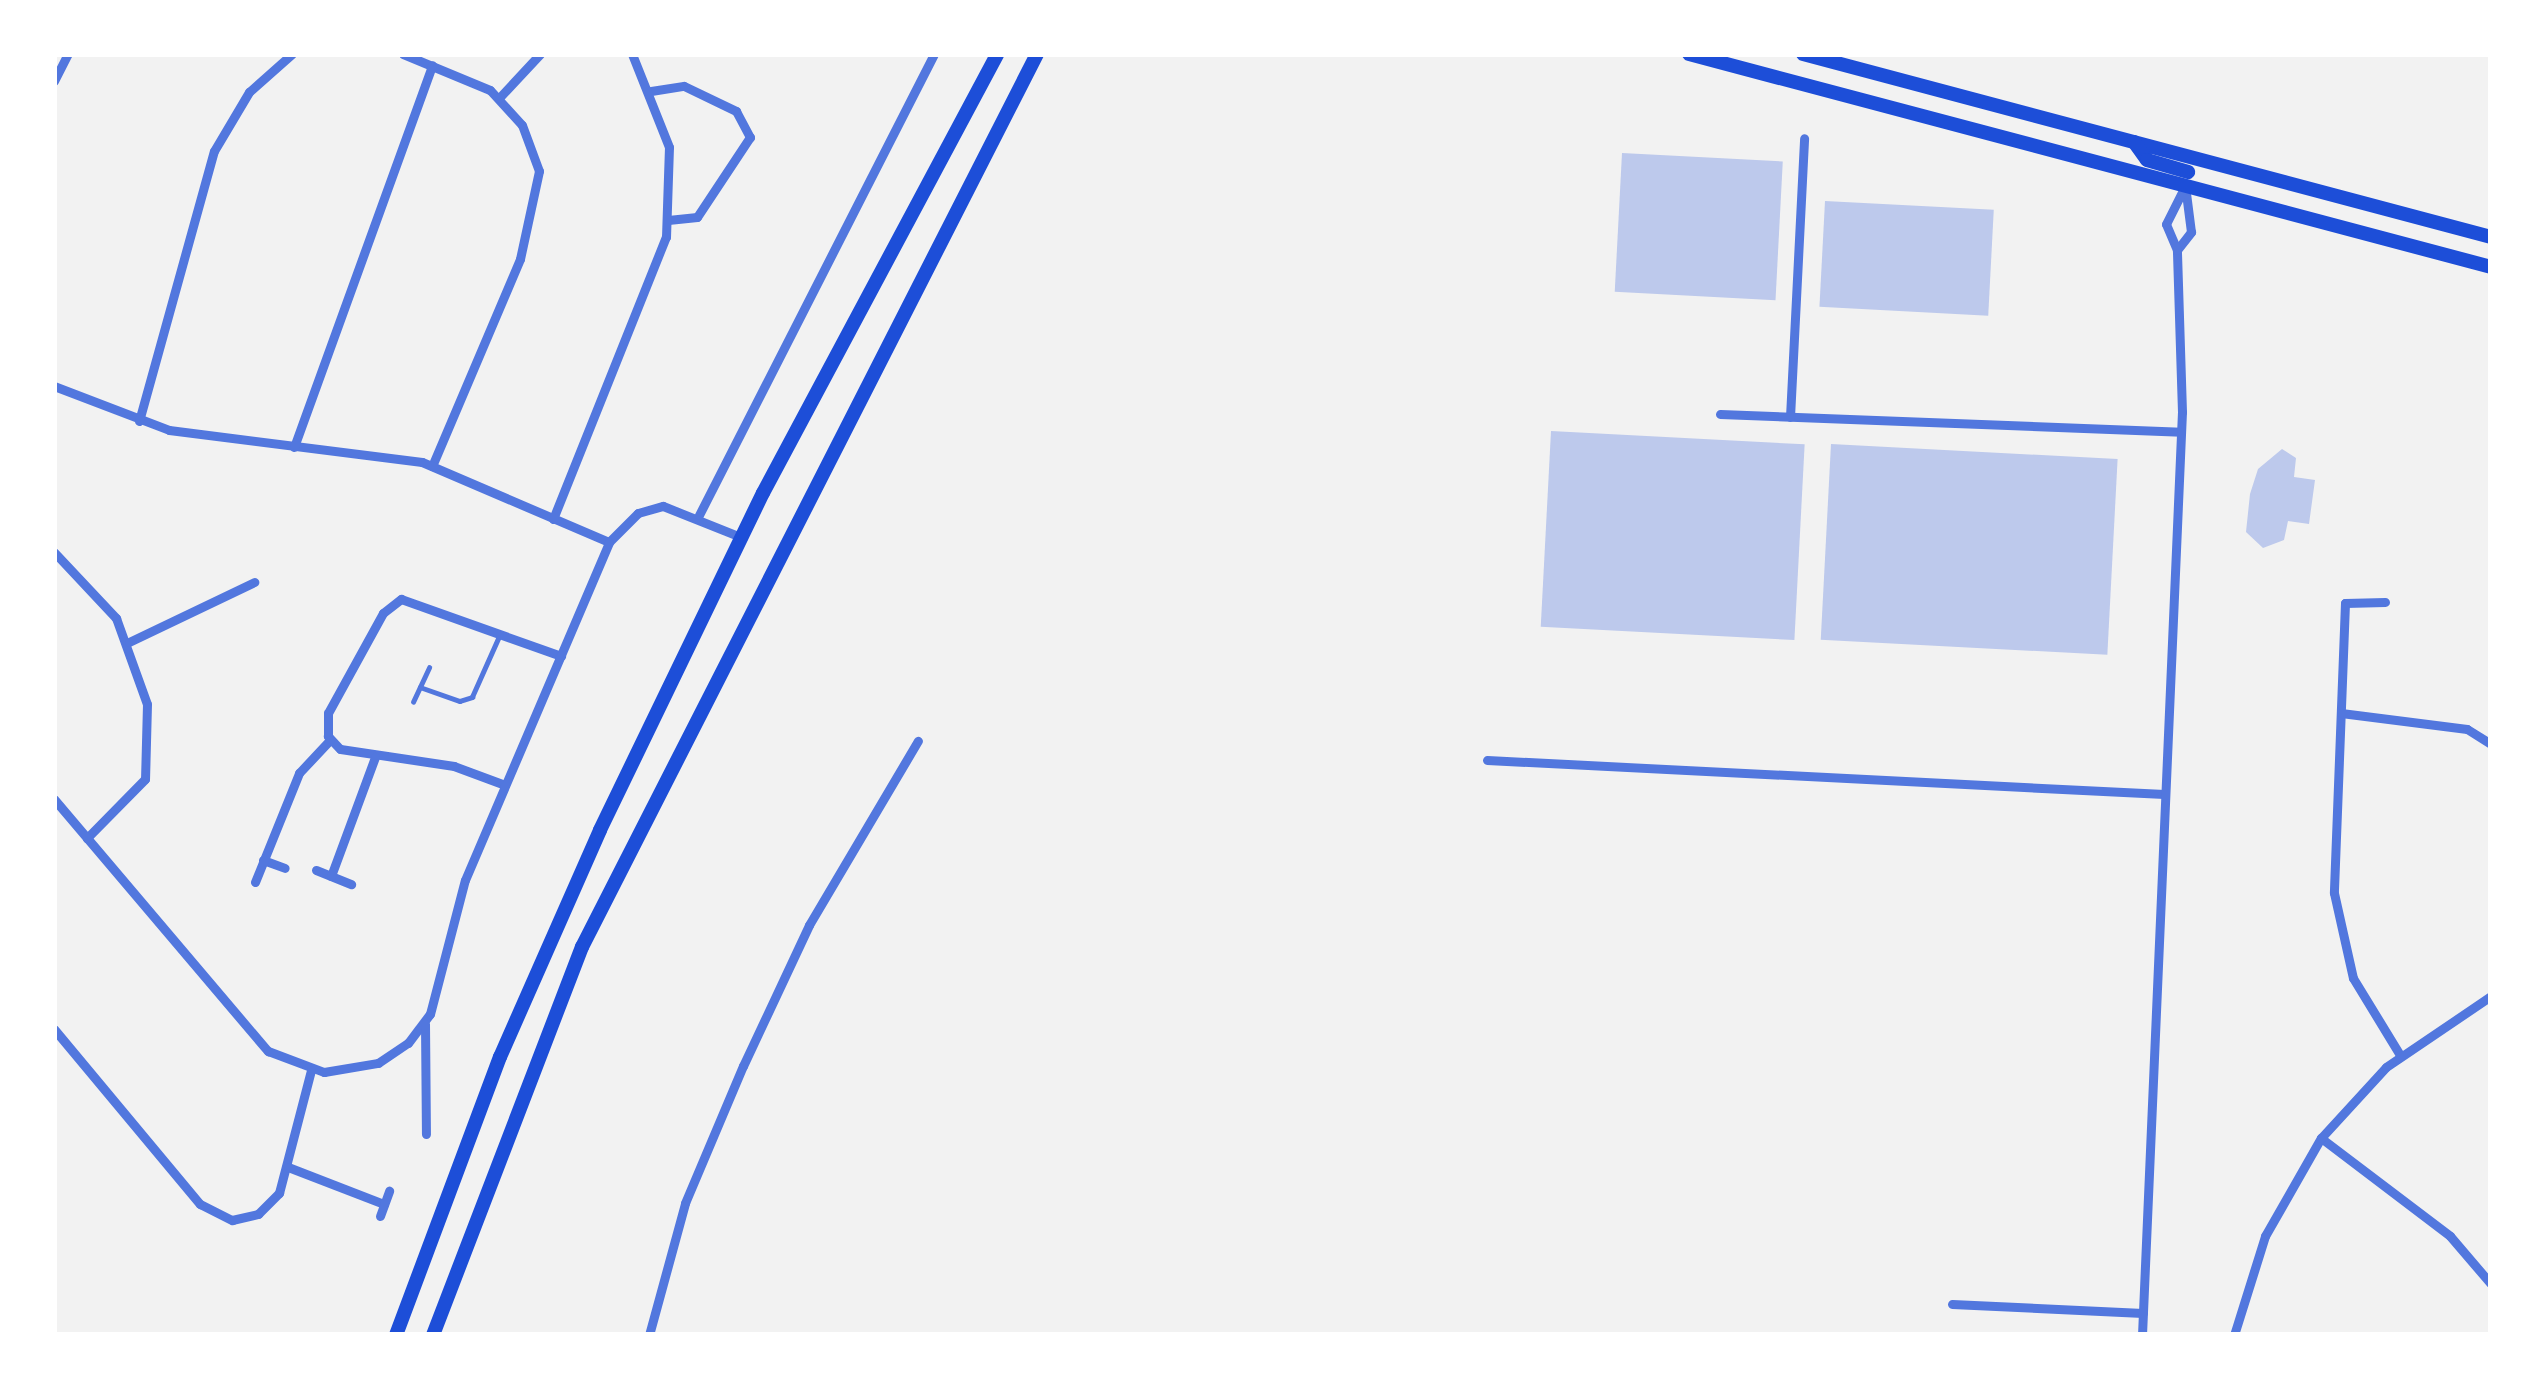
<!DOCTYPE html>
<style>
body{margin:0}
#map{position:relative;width:2545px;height:1389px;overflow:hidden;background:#f2f2f2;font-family:Bitter,serif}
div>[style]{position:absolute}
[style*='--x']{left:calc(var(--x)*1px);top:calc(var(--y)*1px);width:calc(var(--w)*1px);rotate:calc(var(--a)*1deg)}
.building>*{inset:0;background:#bdc9ec;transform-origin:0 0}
.service>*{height:4.5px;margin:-2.25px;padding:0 2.25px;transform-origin:2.25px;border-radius:2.25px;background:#5277de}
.minor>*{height:9px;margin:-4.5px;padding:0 4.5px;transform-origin:4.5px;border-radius:4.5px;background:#5277de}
.primary>*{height:14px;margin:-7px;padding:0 7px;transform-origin:7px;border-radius:7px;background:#1d4ed8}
.trunk>*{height:14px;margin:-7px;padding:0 7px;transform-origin:7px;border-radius:7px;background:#1d4ed8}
span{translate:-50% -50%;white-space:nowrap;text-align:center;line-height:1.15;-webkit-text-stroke:10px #fff;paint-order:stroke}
.frame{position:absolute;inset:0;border:57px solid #fff;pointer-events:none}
</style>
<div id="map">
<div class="building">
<i style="left:1622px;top:153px;width:161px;height:139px;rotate:3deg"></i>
<i style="left:1825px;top:201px;width:169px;height:106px;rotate:3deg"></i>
<i style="left:1551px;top:431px;width:254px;height:196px;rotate:3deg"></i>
<i style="left:1831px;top:444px;width:287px;height:196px;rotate:3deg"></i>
<i style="clip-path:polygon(2282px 449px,2296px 458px,2294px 477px,2315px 480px,2309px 524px,2288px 521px,2284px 540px,2263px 548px,2246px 532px,2250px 494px,2258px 469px)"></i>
</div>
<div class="service">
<i style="--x:420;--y:687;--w:42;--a:19.3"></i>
<i style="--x:460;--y:701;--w:13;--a:-18"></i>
<i style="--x:472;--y:697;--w:69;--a:-66"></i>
<i style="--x:413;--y:702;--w:38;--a:-65"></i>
</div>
<div class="minor">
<i style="--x:403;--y:54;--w:94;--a:22.5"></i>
<i style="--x:490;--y:90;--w:47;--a:47.6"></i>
<i style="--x:522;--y:125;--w:49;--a:69.7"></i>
<i style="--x:539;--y:171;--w:90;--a:102.2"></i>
<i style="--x:520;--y:259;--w:225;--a:113"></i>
<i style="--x:54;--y:81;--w:30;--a:-63"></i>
<i style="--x:651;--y:91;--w:33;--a:-9"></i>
<i style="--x:684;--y:86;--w:58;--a:25.7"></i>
<i style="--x:736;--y:111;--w:30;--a:62"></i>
<i style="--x:750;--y:137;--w:96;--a:123.5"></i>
<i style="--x:697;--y:217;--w:29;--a:174"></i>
<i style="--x:499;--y:98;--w:60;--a:-47"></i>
<i style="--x:2177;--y:250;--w:23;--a:-52"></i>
<i style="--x:2191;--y:232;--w:47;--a:-97.3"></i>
<i style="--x:54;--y:386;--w:123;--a:20.9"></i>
<i style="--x:169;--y:430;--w:255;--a:7.2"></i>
<i style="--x:422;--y:462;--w:203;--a:23.2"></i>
<i style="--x:609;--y:542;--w:41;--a:-45"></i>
<i style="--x:638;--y:513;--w:26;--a:-16"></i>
<i style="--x:663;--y:506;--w:86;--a:21.8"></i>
<i style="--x:1720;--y:414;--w:461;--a:2.2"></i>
<i style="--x:1790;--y:417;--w:279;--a:-87.1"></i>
<i style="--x:139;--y:421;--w:280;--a:-74.5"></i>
<i style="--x:214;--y:151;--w:69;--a:-59.3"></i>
<i style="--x:249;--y:92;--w:57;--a:-41.5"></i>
<i style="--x:294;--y:447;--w:406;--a:-70.1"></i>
<i style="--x:699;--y:515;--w:517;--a:-62.99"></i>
<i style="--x:553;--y:519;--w:304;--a:-68.2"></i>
<i style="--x:666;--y:237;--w:90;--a:-88.1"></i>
<i style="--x:669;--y:147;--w:100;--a:-111.7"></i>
<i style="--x:54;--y:552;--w:91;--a:46.8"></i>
<i style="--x:116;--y:618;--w:91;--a:70.2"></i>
<i style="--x:147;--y:704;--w:75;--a:91.5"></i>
<i style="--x:145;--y:779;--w:83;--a:134.5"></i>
<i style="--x:2385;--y:602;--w:40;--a:178.6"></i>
<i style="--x:2345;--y:603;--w:290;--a:92.2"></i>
<i style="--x:2334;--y:893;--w:87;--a:77.4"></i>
<i style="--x:2353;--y:978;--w:90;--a:58.6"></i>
<i style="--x:129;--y:642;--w:139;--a:-25.6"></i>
<i style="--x:2341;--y:713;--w:127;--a:7.2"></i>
<i style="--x:2467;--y:729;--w:28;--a:32"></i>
<i style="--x:1487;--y:760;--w:678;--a:2.88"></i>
<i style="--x:505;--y:785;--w:54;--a:-159.6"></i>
<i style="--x:454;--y:766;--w:115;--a:-171.5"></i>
<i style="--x:340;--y:749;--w:18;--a:-133"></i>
<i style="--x:328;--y:736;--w:23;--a:-90"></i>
<i style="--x:328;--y:713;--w:114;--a:-61.2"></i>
<i style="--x:383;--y:613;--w:23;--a:-38"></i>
<i style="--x:401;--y:599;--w:170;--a:19.6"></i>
<i style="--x:54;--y:799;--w:331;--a:49.7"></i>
<i style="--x:268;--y:1051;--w:60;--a:20.6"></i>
<i style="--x:324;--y:1072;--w:55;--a:-9.5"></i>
<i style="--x:378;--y:1063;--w:36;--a:-34"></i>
<i style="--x:408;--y:1043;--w:36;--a:-53"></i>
<i style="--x:430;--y:1014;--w:138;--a:-75.4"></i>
<i style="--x:465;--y:880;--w:367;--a:-66.9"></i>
<i style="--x:263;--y:860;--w:23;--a:20"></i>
<i style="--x:316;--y:870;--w:38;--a:22"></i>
<i style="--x:331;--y:876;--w:127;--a:-69.7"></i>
<i style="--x:255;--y:882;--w:118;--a:-68"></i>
<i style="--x:299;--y:773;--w:45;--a:-46.8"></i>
<i style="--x:425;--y:1024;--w:110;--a:89.5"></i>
<i style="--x:54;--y:1029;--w:228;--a:50.2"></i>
<i style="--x:200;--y:1204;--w:36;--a:27"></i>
<i style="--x:232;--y:1220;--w:27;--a:-13"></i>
<i style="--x:258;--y:1214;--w:30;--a:-45"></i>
<i style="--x:279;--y:1193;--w:127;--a:-75.4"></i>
<i style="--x:2321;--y:1138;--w:162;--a:37.2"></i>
<i style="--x:2450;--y:1236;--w:63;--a:49.5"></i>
<i style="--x:288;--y:1167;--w:103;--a:21.1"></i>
<i style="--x:380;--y:1216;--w:27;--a:-70"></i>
<i style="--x:1952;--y:1304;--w:191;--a:2.7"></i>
<i style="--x:649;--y:1335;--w:137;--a:-74.7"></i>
<i style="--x:685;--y:1203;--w:149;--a:-67.1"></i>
<i style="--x:743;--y:1066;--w:156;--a:-64.9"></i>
<i style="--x:809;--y:925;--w:214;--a:-59.4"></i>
<i style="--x:2142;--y:1335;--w:924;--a:-87.52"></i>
<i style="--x:2182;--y:412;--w:162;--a:-91.8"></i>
<i style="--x:2177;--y:250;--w:28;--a:-113"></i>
<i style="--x:2166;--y:224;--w:42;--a:-63.4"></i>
<i style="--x:2234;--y:1335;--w:104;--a:-72.6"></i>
<i style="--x:2265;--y:1236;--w:113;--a:-60.3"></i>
<i style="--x:2321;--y:1138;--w:96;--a:-47.5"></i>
<i style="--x:2386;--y:1067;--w:127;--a:-34.1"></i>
</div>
<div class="primary">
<i style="--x:396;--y:1335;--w:297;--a:-69.5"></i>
<i style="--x:500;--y:1057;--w:248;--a:-66.2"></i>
<i style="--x:600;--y:830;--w:374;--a:-64.2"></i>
<i style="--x:763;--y:493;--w:497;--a:-61.9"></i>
<i style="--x:433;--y:1335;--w:416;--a:-69"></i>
<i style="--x:582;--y:947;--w:1002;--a:-63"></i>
</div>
<div class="trunk">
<i style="--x:1689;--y:54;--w:830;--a:14.87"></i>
<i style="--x:1803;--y:54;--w:712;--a:14.9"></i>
<i style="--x:2134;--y:142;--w:22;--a:54"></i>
<i style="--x:2147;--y:160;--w:43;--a:16.3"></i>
</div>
<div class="frame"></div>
</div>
